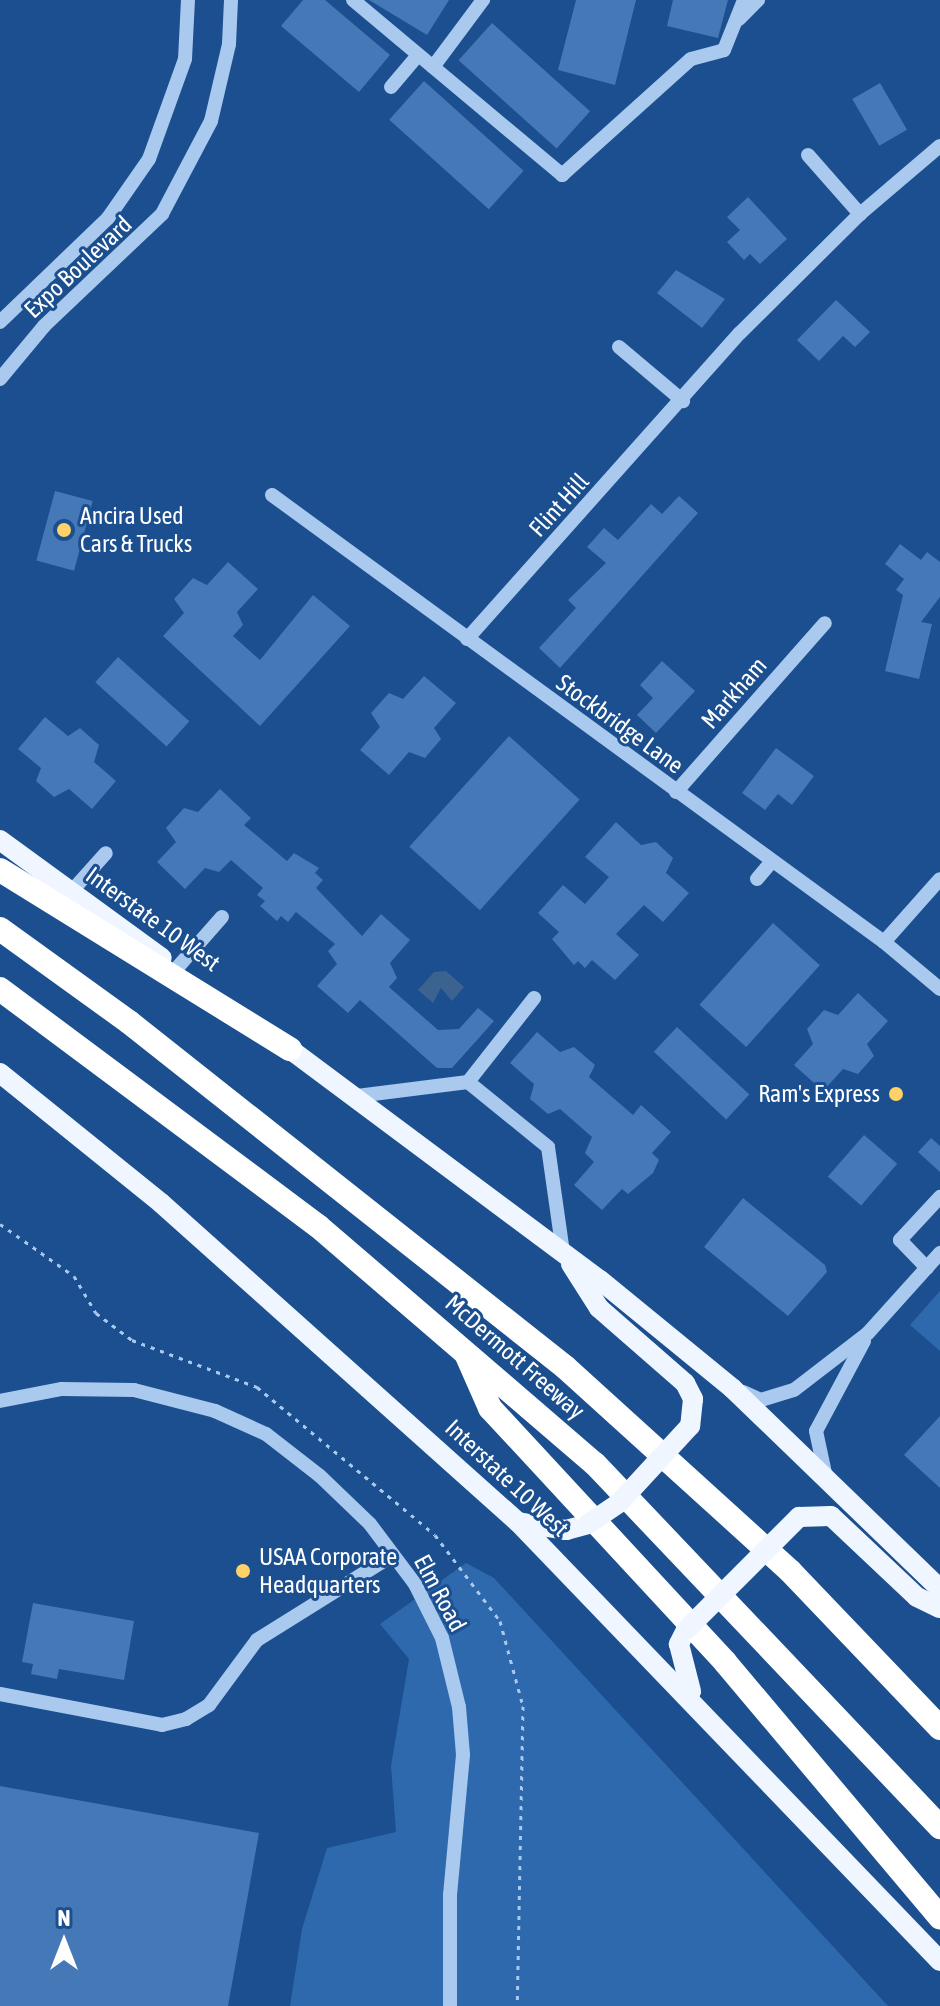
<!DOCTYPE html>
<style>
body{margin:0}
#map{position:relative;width:940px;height:2006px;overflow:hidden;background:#1b4f8f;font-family:"Asap Condensed",sans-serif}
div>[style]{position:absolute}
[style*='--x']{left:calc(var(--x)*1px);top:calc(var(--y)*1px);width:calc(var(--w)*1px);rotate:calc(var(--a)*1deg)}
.green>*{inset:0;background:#2e69ad}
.water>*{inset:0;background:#3c6290}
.building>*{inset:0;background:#4478b7;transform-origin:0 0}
.path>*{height:3px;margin-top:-1.5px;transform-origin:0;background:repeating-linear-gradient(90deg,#a9c9ee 0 4px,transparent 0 10px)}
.minor>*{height:14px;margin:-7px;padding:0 7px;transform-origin:7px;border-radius:7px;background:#a9c9ee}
.major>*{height:20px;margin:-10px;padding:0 10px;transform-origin:10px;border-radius:10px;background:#f0f6ff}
.highway>*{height:24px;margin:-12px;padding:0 12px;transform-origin:12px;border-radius:12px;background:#fff}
.major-bridge>*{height:20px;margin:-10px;padding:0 10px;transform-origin:10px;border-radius:10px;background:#f0f6ff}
.dots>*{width:22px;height:22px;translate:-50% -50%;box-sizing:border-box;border:4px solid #1b4f8f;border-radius:50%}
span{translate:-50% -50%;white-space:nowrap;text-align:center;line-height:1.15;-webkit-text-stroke:6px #1b4f8f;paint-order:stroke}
.street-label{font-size:24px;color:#fff}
.poi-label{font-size:24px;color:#fff}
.left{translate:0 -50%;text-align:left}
.right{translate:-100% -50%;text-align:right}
.north{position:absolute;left:24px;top:1902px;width:80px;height:80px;-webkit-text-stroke:6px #1b4f8f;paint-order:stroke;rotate:0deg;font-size:22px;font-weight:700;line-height:32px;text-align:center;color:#fff}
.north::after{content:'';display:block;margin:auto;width:28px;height:36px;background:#fff;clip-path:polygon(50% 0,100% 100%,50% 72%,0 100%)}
</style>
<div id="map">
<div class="green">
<i style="clip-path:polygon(940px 1291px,940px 1351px,910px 1325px)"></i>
<i style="clip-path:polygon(466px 1563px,494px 1578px,888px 2006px,290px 2006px,302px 1929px,327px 1848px,396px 1832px,391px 1766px,409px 1659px,380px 1624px)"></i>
</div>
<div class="water">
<i style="clip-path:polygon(446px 971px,464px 987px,452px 1001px,441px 988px,433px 1003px,418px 990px,434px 972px)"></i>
</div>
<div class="building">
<i style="clip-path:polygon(303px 0,325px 0,390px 55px,359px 92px,281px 26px)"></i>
<i style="clip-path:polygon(369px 0,449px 0,427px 35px)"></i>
<i style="clip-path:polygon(576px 0,636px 0,615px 85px,558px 70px)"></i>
<i style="clip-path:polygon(673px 0,728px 0,718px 38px,667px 26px)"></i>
<i style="left:492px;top:23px;width:132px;height:50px;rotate:42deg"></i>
<i style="left:424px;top:81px;width:134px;height:52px;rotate:42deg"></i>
<i style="left:880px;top:83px;width:54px;height:32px;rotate:60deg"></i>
<i style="clip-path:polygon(748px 197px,787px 239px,760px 264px,750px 254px,744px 260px,727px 242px,740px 230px,727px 217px)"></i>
<i style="clip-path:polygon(676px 270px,725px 299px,702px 328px,657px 293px)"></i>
<i style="clip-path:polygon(836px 300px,870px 332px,855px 347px,843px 336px,819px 361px,797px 340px)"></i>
<i style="left:55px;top:491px;width:39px;height:72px;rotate:15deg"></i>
<i style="clip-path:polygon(679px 496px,698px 513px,560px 668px,539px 648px,576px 608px,568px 600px,606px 563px,587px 547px,604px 528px,618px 540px,651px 504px,662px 514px)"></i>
<i style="clip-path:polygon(900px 544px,921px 560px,927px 552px,940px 562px,940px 597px,921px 622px,932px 624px,919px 679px,885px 671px,903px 595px,896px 590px,904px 579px,885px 564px)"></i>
<i style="clip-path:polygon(228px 562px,258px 589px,237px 612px,243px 625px,233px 636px,260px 660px,313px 595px,350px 626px,260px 726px,163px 636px,184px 613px,174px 599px,193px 578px,207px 585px)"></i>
<i style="left:118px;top:657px;width:96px;height:34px;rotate:42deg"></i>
<i style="clip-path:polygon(662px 661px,695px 691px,656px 733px,637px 715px,653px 698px,640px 685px)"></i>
<i style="clip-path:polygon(424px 676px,456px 703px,434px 728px,441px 739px,425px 758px,409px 752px,389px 775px,360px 750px,380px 727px,371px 713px,389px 693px,403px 699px)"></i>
<i style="clip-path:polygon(45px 717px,68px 736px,80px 728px,99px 745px,94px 762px,116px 781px,92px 809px,69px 789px,54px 797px,36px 781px,41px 768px,18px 749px)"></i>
<i style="left:509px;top:736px;width:95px;height:149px;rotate:42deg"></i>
<i style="clip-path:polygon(776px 748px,814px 776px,792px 805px,778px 794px,765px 810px,742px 793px)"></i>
<i style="clip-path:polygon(220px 789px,251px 818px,244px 825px,287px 861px,294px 853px,319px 868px,315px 873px,323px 880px,316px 888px,362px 936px,381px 914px,410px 940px,390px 963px,397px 978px,389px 987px,438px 1030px,459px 1029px,478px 1008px,494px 1021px,452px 1068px,437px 1068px,360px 1000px,348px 1013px,317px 986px,337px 964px,328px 951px,335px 944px,296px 912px,288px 922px,281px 916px,277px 921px,260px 906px,265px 901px,257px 895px,263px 888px,231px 860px,219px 872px,205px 868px,185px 889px,157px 862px,176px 842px,166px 828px,184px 808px,198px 812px)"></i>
<i style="clip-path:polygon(616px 822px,641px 845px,656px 842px,673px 858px,666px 873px,689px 893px,663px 922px,644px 905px,616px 934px,639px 955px,615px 980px,592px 960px,585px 968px,578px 961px,574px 965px,552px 939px,559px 932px,538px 913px,563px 885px,585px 904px,609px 877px,585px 857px)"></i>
<i style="left:773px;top:923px;width:63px;height:110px;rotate:42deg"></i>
<i style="clip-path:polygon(858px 993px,888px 1021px,867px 1044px,874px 1056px,858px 1074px,843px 1069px,823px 1091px,794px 1065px,813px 1044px,807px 1029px,824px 1010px,838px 1015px)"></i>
<i style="left:677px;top:1027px;width:99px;height:34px;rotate:43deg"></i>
<i style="clip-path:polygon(537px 1032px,560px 1052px,574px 1047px,595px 1065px,589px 1077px,633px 1115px,641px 1105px,671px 1132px,652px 1153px,659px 1160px,653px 1173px,628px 1194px,622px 1189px,602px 1210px,574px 1185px,594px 1162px,585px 1153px,592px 1137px,560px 1109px,548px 1114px,530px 1099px,534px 1084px,510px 1063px)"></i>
<i style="left:864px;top:1135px;width:44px;height:55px;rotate:41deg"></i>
<i style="clip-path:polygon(931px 1138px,940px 1146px,940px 1172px,918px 1152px)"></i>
<i style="clip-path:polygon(743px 1198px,825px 1265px,827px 1272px,788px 1316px,704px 1247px)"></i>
<i style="clip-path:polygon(940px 1416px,940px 1488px,904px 1455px)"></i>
<i style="clip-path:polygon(33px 1603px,134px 1621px,124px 1680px,59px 1669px,57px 1679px,31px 1674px,33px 1664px,22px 1662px)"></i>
<i style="clip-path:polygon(0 1786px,259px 1833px,228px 2006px,0 2006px)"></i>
</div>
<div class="path">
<i style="--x:0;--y:1224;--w:90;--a:35.1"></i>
<i style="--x:74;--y:1276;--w:43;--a:59.3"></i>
<i style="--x:96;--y:1313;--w:45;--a:36.9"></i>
<i style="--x:132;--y:1340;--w:134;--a:20.6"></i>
<i style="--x:257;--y:1387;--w:231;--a:39.7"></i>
<i style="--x:435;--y:1535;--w:108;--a:52.9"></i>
<i style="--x:500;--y:1621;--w:88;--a:74.9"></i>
<i style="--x:523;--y:1706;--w:300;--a:91.1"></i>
</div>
<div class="minor">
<i style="--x:353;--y:0;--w:273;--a:39.9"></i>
<i style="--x:562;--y:175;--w:173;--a:-42"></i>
<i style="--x:691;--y:59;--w:34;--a:-15"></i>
<i style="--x:724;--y:50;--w:54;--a:-68.2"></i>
<i style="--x:739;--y:19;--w:27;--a:-45"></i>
<i style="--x:433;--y:67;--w:84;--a:-53.3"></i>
<i style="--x:391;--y:87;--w:42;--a:-49.8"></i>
<i style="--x:808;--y:155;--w:79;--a:48.6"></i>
<i style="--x:0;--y:322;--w:150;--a:-43.9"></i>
<i style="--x:108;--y:218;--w:72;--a:-55.2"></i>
<i style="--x:149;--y:159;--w:106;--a:-70.2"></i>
<i style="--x:185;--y:59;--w:59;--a:-87.1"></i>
<i style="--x:619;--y:347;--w:84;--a:40.2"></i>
<i style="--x:0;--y:379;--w:69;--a:-50.3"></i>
<i style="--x:44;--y:326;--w:163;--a:-43.5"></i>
<i style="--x:162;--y:214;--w:105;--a:-62.2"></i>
<i style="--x:211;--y:121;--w:79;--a:-76.8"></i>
<i style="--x:229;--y:44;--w:44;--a:-87.4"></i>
<i style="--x:272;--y:495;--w:758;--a:36.14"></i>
<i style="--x:884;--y:942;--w:73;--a:40"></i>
<i style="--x:467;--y:639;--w:410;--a:-48.3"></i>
<i style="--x:740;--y:333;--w:169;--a:-44.8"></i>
<i style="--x:860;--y:214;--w:105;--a:-40.4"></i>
<i style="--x:676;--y:792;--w:225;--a:-48.6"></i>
<i style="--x:757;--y:879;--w:23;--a:-50"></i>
<i style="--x:71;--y:892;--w:52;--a:-48.1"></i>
<i style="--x:884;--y:942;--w:84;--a:-48.4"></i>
<i style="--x:177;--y:968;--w:68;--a:-48.6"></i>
<i style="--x:468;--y:1082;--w:107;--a:-51.8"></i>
<i style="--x:357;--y:1096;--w:112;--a:-7.2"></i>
<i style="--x:468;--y:1082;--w:103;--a:39.1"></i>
<i style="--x:548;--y:1147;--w:106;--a:81.9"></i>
<i style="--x:927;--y:1268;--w:39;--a:-134"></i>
<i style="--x:900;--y:1240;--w:59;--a:-47.1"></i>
<i style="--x:743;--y:1392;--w:20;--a:24"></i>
<i style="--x:761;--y:1400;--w:34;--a:-17"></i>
<i style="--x:794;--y:1390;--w:93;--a:-37.6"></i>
<i style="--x:868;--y:1333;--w:108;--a:-48"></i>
<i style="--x:0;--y:1401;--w:63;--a:-11"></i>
<i style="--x:62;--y:1389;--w:72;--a:0.8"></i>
<i style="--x:134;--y:1390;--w:84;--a:14.5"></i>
<i style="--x:215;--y:1411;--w:56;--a:24.3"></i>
<i style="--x:266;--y:1434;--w:68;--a:37.9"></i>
<i style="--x:320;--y:1476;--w:69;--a:43.8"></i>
<i style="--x:370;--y:1524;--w:75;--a:53.1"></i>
<i style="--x:415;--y:1584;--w:60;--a:63.4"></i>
<i style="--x:442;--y:1638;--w:71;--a:76.2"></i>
<i style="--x:459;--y:1707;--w:48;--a:85.2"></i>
<i style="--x:463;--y:1755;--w:141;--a:95.3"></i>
<i style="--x:450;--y:1895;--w:111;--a:90"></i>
<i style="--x:825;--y:1473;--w:43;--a:-102.1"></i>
<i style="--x:816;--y:1431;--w:102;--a:-61.9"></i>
<i style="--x:0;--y:1694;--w:165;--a:10.8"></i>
<i style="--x:162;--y:1725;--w:25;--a:-14"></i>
<i style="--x:186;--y:1719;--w:27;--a:-31"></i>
<i style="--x:209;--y:1705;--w:81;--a:-53.6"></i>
<i style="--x:257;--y:1640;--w:160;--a:-32"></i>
</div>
<div class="major">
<i style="--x:0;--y:840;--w:200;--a:36.1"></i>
<i style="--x:279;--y:1041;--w:400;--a:36.7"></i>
<i style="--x:600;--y:1280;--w:171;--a:39.3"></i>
<i style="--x:732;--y:1388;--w:289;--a:44"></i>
<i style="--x:0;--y:1073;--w:207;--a:38.9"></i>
<i style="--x:161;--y:1203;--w:479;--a:41.8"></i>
<i style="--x:518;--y:1522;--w:609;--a:46.13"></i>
<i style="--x:571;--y:1264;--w:52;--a:57.5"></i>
<i style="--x:599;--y:1308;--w:114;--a:41.1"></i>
<i style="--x:685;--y:1383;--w:18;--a:63"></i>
<i style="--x:693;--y:1399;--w:27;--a:96"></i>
<i style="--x:799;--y:1517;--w:32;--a:-2"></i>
<i style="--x:831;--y:1516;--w:118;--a:43.3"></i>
<i style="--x:917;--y:1597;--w:25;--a:26"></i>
<i style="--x:518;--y:1522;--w:49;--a:9.5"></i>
<i style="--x:566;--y:1530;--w:23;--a:-15"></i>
<i style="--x:686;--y:1630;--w:16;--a:117"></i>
<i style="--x:679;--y:1644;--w:49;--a:75.7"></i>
</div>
<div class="highway">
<i style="--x:0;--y:870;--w:341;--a:31.7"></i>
<i style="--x:0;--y:929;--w:159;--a:35.8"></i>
<i style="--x:129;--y:1022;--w:556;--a:38.35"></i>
<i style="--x:565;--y:1367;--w:304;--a:42.2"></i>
<i style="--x:790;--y:1571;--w:217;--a:46.3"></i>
<i style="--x:0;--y:989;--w:397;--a:36.7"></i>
<i style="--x:318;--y:1226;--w:365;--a:40.7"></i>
<i style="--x:595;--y:1464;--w:501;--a:46.46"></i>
<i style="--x:467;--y:1356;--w:57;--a:66.1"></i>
<i style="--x:490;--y:1408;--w:346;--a:47.2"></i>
<i style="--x:725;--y:1662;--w:334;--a:49.9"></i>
</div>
<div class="major-bridge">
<i style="--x:588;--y:1524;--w:37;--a:-34"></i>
<i style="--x:619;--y:1503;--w:105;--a:-47.3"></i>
<i style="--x:686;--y:1630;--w:160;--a:-45"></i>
</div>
<div class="dots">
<i style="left:64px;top:530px;background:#ffd166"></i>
<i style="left:896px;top:1094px;background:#ffd166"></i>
<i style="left:243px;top:1571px;background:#ffd166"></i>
</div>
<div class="street-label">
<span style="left:78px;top:267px;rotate:-43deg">Expo Boulevard</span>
<span style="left:559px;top:505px;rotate:-48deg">Flint Hill</span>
<span style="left:734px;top:693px;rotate:-49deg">Markham</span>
<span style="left:620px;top:724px;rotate:36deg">Stockbridge Lane</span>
<span style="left:153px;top:919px;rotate:36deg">Interstate 10 West</span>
<span style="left:515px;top:1357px;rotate:41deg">McDermott Freeway</span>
<span style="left:507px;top:1478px;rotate:43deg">Interstate 10 West</span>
<span style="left:440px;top:1593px;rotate:62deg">Elm Road</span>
</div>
<div class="poi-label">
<span class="left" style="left:80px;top:530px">Ancira Used<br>Cars &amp; Trucks</span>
<span class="right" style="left:880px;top:1094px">Ram's Express</span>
<span class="left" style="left:259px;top:1571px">USAA Corporate<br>Headquarters</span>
</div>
<div class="north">N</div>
</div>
